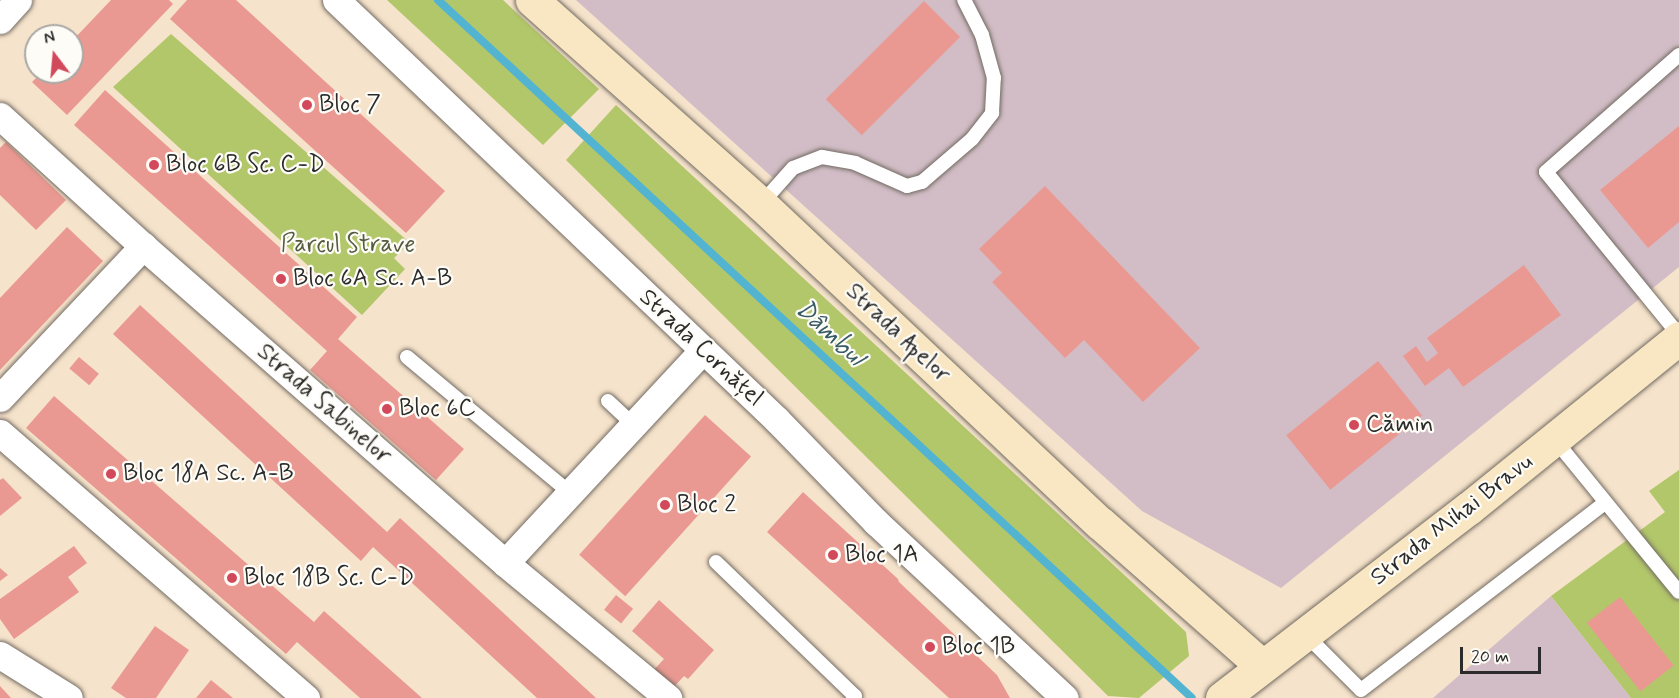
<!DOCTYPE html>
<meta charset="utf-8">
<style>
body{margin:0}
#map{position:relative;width:1679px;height:698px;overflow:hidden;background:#f6e3cb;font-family:Mynerve,sans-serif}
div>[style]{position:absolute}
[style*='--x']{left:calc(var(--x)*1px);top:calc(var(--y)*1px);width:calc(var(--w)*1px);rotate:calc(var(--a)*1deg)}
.industrial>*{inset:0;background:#d2bdc6}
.green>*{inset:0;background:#b2c66a}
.stream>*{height:8px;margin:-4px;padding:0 4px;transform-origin:4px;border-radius:4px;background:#53b4d2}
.building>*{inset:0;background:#ea9992;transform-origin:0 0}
.roads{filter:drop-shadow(0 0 2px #726b63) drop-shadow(0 0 2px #726b63)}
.lane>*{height:14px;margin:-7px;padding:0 7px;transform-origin:7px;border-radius:7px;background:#fff}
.street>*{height:27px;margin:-13.5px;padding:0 13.5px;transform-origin:13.5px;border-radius:13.5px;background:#fff}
.secondary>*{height:33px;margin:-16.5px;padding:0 16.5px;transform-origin:16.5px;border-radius:16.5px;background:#f9e7c3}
.dots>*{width:16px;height:16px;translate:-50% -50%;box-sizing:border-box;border:3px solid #fdfcf7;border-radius:50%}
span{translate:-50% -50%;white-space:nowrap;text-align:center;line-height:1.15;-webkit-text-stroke:4.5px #fdfcf7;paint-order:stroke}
.poi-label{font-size:24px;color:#2b2b2b}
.left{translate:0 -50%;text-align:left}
.park-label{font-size:24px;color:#545a3e}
.street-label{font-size:24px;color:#2b2b2b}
.water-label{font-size:26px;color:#395b65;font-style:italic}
.north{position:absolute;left:24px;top:24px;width:60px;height:60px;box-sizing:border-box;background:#fdfcf7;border:2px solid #a9a8a5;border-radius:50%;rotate:344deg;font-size:16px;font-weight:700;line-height:24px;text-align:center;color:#2b2b2b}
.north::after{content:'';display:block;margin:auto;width:21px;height:27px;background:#d1495b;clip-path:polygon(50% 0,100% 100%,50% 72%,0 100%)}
.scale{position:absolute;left:1460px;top:647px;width:81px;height:27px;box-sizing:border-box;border:3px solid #2b2b2b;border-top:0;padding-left:8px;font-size:18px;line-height:21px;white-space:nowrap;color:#2b2b2b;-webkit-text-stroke:4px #fdfcf7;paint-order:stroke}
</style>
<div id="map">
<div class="industrial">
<i style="clip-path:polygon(576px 0,1679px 0,1679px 267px,1281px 588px,1142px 511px)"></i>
<i style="clip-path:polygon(1551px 596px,1631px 698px,1433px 698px)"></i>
</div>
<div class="green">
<i style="clip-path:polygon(387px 0,503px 0,599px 89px,543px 145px)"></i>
<i style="clip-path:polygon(171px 34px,410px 243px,394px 258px,405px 269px,362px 315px,113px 87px)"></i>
<i style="clip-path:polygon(616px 105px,1186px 632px,1189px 656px,1139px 698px,1108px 696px,566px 160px)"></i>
<i style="clip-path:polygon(1679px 470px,1679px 698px,1631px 698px,1551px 596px,1665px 512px,1649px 491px)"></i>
</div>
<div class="stream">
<i style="--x:438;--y:0;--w:1027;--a:42.79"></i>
</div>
<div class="building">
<i style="clip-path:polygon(111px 0,169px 0,173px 4px,67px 115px,32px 82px,42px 72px,72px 72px,72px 41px)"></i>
<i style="clip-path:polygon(187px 0,236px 0,445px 191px,406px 233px,170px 19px)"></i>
<i style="left:924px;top:1px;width:51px;height:139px;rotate:45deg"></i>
<i style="clip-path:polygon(105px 90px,357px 317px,338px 339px,464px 449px,436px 480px,310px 370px,327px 351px,74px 125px)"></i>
<i style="clip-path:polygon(1679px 126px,1679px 222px,1648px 248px,1600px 190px)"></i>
<i style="clip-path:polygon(6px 142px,66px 200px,36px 230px,0 195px,0 148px)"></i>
<i style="clip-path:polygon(1045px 186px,1200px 348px,1143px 402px,1084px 340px,1065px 358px,992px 282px,1002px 273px,979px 249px)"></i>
<i style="clip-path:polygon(67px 227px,103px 261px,0 370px,0 298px)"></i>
<i style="clip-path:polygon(1524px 265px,1561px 315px,1463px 387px,1449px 368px,1425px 386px,1403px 356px,1416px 346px,1427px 362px,1438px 353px,1427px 338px)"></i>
<i style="clip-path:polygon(140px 305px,387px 532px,400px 518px,596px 698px,537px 698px,373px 547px,361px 561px,113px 334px)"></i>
<i style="left:79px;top:357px;width:26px;height:15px;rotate:40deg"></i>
<i style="left:1378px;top:361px;width:70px;height:118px;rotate:51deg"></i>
<i style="clip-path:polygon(54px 396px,314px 622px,324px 611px,422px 698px,360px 698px,297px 642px,286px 654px,26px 428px)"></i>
<i style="left:705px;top:415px;width:62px;height:188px;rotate:42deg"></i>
<i style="clip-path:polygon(3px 478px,22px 498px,0 516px,0 480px)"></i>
<i style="clip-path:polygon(803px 492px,898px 579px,899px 582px,997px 675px,1010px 698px,949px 698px,767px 532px)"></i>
<i style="clip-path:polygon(74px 546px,87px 563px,68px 577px,79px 592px,14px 639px,0 619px,0 599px)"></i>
<i style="clip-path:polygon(0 568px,8px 575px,0 581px)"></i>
<i style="left:616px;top:595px;width:22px;height:19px;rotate:39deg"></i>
<i style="left:1620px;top:597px;width:87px;height:42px;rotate:52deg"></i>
<i style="clip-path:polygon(659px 600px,714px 650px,688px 679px,684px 676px,670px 691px,650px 674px,664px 659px,632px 631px)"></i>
<i style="clip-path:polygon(155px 626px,189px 650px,156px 698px,126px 698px,111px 688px)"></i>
<i style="clip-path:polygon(211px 680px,233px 698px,196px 698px)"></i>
<i style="clip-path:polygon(0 686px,11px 698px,0 698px)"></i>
</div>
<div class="roads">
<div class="lane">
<i style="--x:1679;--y:55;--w:177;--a:138.7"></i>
<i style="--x:1546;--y:172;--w:210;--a:50.8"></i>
<i style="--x:761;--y:204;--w:48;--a:-48.4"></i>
<i style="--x:793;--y:168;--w:31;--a:-21"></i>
<i style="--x:822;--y:157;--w:34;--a:10"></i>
<i style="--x:855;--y:163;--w:57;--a:23.9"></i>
<i style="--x:907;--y:186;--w:16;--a:-15"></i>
<i style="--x:922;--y:182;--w:66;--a:-40.7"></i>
<i style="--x:972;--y:139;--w:33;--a:-52"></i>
<i style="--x:992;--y:113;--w:35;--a:-87"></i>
<i style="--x:994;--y:78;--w:45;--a:-105.6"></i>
<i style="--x:982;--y:35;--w:39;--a:-117"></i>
<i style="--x:407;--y:357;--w:212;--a:39.8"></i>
<i style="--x:608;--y:401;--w:35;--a:43"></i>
<i style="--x:1555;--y:440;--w:196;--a:50.8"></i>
<i style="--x:716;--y:562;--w:193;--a:44"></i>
<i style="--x:855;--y:696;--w:3;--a:135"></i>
<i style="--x:1305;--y:634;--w:79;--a:45"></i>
<i style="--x:1361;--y:690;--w:307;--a:-37.5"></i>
</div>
<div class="street">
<i style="--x:336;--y:0;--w:609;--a:43.6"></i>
<i style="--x:777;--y:420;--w:142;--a:45.9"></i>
<i style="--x:876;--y:522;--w:258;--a:43"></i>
<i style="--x:0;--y:20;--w:27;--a:-48"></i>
<i style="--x:0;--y:116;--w:193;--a:42.3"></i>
<i style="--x:143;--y:246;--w:481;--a:41.2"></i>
<i style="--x:505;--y:563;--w:212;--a:39.6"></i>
<i style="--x:0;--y:398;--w:209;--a:-46.7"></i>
<i style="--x:0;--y:433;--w:405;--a:40.9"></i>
<i style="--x:505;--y:563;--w:291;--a:-47.1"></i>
<i style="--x:0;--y:655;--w:81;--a:31.9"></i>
</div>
<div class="secondary">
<i style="--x:532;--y:0;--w:307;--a:41.7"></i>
<i style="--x:761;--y:204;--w:465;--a:43.3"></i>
<i style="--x:1100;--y:523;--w:216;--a:41.4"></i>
<i style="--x:1222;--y:698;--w:312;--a:-37.6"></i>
<i style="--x:1469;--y:508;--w:270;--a:-39"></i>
</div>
</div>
<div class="dots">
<i style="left:307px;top:105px;background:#d1495b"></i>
<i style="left:154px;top:165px;background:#d1495b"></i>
<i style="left:281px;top:279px;background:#d1495b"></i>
<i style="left:387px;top:409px;background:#d1495b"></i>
<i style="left:1354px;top:425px;background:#d1495b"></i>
<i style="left:111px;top:474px;background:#d1495b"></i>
<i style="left:665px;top:505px;background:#d1495b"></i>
<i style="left:833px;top:555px;background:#d1495b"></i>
<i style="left:232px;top:578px;background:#d1495b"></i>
<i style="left:930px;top:647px;background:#d1495b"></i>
</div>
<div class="poi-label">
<span class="left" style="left:319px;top:105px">Bloc 7</span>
<span class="left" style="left:166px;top:165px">Bloc 6B Sc. C-D</span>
<span class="left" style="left:293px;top:279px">Bloc 6A Sc. A-B</span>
<span class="left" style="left:399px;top:409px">Bloc 6C</span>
<span class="left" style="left:1366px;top:425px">Cămin</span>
<span class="left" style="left:123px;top:474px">Bloc 18A Sc. A-B</span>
<span class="left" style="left:677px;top:505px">Bloc 2</span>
<span class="left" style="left:845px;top:555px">Bloc 1A</span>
<span class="left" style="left:244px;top:578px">Bloc 18B Sc. C-D</span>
<span class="left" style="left:942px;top:647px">Bloc 1B</span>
</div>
<div class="park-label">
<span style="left:348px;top:245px">Parcul Strave</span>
</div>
<div class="street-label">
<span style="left:898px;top:333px;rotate:43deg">Strada Apelor</span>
<span style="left:701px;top:348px;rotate:43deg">Strada Cornățel</span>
<span style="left:324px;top:404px;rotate:41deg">Strada Sabinelor</span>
<span style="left:1452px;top:520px;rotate:-38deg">Strada Mihai Bravu</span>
</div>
<div class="water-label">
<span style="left:829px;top:334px;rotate:43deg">Dâmbul</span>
</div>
<div class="north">N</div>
<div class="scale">20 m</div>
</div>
